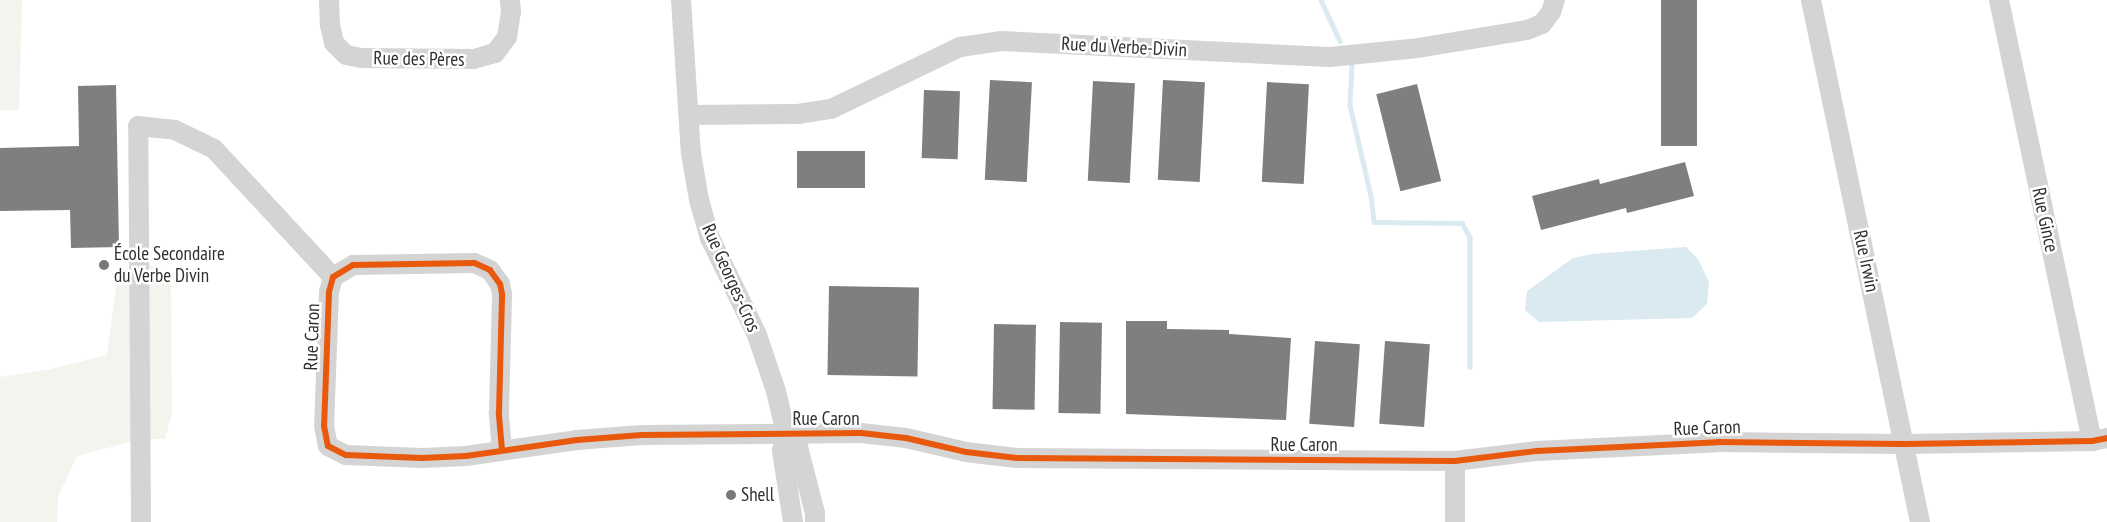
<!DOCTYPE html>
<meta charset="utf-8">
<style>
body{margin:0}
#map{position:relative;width:2107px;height:522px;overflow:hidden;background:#fff;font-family:"PT Sans Narrow",sans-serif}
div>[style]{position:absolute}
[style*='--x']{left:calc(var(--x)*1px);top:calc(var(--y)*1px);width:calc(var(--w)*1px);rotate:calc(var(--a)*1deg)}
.green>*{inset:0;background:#f2f5ed}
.water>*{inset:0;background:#dbeaf1}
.stream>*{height:4.5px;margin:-2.25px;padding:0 2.25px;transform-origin:2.25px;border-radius:2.25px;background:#dbeaf1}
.building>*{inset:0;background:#7f7f7f;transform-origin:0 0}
.minor>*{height:20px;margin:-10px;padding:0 10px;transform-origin:10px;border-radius:10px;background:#d4d4d4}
.cycleway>*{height:6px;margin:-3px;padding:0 3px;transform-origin:3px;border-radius:3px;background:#e8590c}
.dots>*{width:14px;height:14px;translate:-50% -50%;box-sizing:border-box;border:2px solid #fff;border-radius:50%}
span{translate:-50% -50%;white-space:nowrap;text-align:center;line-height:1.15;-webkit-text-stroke:5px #fff;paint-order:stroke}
.street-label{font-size:19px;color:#2f2f2f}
.poi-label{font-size:19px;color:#2f2f2f}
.left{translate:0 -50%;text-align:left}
</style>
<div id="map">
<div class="green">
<i style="clip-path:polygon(0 0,22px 0,19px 111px,0 110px)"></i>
<i style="clip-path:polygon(157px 264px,171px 281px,172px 413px,165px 439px,141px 439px,77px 456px,58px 497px,57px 522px,0 522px,0 377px,51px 369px,107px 355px,118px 273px)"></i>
</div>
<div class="water">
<i style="clip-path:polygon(1686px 247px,1698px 259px,1709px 282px,1707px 304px,1692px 318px,1539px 322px,1525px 310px,1527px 291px,1573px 258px,1592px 254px)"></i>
</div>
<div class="stream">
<i style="--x:1321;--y:0;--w:45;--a:65.1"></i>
<i style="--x:1352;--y:65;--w:40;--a:92.9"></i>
<i style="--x:1350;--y:105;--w:93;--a:77"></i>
<i style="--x:1371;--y:196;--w:26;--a:83"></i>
<i style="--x:1374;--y:222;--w:88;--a:0.7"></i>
<i style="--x:1462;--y:223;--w:16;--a:60"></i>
<i style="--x:1470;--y:237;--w:130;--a:90"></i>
</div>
<div class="building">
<i style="left:1661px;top:0;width:36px;height:146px"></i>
<i style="left:990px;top:80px;width:42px;height:100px;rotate:3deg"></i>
<i style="left:1163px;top:80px;width:42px;height:100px;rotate:3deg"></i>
<i style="left:1093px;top:81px;width:42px;height:100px;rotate:3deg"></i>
<i style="left:1267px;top:82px;width:42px;height:100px;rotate:3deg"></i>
<i style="left:1417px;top:84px;width:100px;height:42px;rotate:76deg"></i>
<i style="clip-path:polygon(116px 85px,119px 247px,71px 248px,70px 210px,0 211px,0 148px,79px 146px,78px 86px)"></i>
<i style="left:924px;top:90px;width:36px;height:68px;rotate:2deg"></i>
<i style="left:797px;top:151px;width:68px;height:37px"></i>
<i style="clip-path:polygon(1685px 162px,1694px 196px,1627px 213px,1626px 208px,1541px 230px,1532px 196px,1599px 179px,1600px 184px)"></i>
<i style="left:829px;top:286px;width:90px;height:89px;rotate:1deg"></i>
<i style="clip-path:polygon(1126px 321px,1167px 321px,1167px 329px,1229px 330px,1229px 334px,1291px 338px,1286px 420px,1126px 414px)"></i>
<i style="left:1060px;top:322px;width:42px;height:91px;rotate:1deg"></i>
<i style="left:994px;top:324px;width:42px;height:85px;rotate:1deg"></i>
<i style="left:1315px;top:341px;width:45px;height:83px;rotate:4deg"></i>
<i style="left:1385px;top:341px;width:45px;height:83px;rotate:4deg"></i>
</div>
<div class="minor">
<i style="--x:329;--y:0;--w:25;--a:88"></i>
<i style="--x:330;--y:25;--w:18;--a:77"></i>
<i style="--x:334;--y:43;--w:17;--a:45"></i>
<i style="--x:346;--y:55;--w:16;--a:11"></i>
<i style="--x:362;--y:58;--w:112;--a:0.5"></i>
<i style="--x:474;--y:59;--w:22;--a:-16"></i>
<i style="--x:495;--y:53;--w:20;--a:-53"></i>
<i style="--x:507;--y:37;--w:25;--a:-81"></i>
<i style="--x:511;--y:12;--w:12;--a:-95"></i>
<i style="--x:681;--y:0;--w:153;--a:86.3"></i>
<i style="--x:691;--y:153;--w:48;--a:80.3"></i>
<i style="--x:699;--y:200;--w:40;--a:74"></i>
<i style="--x:710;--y:238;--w:108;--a:64.1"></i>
<i style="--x:757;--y:335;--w:59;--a:71.3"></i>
<i style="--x:776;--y:391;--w:44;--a:76.9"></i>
<i style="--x:786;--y:434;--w:17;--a:103"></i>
<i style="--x:782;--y:451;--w:72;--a:81.2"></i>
<i style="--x:1811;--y:0;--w:533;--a:78.21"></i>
<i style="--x:1999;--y:0;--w:451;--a:78.1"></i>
<i style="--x:690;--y:115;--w:108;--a:-0.5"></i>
<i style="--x:798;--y:114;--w:33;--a:-9"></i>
<i style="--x:831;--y:109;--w:143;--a:-25.7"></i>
<i style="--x:960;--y:47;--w:41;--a:-8.3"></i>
<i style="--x:1001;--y:41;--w:329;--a:2.8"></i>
<i style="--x:1330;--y:57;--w:88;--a:-5.8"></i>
<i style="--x:1418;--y:48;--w:110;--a:-9.4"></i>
<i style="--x:1527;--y:30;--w:16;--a:-22"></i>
<i style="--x:1542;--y:24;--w:15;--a:-53"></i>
<i style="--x:1551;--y:12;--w:13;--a:-72"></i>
<i style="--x:786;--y:434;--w:18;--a:47"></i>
<i style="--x:798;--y:447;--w:68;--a:75.6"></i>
<i style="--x:815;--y:513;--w:9;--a:90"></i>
<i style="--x:502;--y:450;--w:38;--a:-95"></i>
<i style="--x:499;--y:412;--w:118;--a:-88.5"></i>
<i style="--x:502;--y:294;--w:10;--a:-101"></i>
<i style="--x:500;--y:284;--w:17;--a:-126"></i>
<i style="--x:490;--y:270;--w:17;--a:-156"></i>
<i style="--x:474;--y:263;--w:121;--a:179.1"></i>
<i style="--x:353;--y:265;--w:23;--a:149"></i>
<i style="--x:333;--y:277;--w:16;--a:105"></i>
<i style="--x:329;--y:292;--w:134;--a:92.1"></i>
<i style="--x:324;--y:426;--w:20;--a:79"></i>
<i style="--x:328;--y:446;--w:20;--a:27"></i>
<i style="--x:346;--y:455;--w:76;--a:2.3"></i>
<i style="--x:422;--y:458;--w:44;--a:-2.6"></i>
<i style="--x:466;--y:456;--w:112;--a:-8.2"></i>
<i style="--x:577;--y:440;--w:65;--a:-4.4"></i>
<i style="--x:642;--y:435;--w:219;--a:-0.5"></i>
<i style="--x:861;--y:433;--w:45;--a:6.3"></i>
<i style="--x:906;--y:438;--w:62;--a:13.1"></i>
<i style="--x:966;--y:452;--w:51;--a:6.7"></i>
<i style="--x:1017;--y:458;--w:438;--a:0.4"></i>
<i style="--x:1455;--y:461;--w:83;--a:-7"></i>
<i style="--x:1537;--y:451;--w:181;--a:-2.8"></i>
<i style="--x:1718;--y:442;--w:186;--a:0.6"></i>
<i style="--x:1904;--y:444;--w:188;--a:-0.9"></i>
<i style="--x:2092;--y:441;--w:15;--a:-11"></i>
<i style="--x:141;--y:522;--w:396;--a:-90.4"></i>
<i style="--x:138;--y:126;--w:37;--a:6"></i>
<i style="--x:175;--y:130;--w:43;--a:26"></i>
<i style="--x:214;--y:149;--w:175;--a:47.1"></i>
<i style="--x:1455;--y:522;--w:61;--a:-90"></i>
</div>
<div class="cycleway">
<i style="--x:502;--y:450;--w:38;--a:-95"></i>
<i style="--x:499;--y:412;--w:118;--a:-88.5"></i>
<i style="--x:502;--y:294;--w:10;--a:-101"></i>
<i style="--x:500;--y:284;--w:17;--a:-126"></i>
<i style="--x:490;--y:270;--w:17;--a:-156"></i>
<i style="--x:474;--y:263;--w:121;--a:179.1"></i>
<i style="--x:353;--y:265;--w:23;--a:149"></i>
<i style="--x:333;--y:277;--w:16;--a:105"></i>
<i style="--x:329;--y:292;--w:134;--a:92.1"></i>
<i style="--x:324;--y:426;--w:20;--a:79"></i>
<i style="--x:328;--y:446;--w:20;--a:27"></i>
<i style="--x:346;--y:455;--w:76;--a:2.3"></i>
<i style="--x:422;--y:458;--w:44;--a:-2.6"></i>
<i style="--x:466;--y:456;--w:112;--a:-8.2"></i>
<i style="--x:577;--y:440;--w:65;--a:-4.4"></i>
<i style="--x:642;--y:435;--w:219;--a:-0.5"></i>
<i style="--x:861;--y:433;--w:45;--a:6.3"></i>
<i style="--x:906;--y:438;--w:62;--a:13.1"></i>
<i style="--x:966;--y:452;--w:51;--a:6.7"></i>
<i style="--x:1017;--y:458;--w:438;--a:0.4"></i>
<i style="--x:1455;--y:461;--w:83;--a:-7"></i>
<i style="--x:1537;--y:451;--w:181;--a:-2.8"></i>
<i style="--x:1718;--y:442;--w:186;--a:0.6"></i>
<i style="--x:1904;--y:444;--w:188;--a:-0.9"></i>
<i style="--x:2092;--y:441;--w:15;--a:-11"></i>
</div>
<div class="dots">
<i style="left:104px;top:265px;background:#787878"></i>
<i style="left:731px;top:495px;background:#787878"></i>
</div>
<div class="street-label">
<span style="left:1124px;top:47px;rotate:3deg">Rue du Verbe-Divin</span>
<span style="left:419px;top:59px;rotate:1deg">Rue des Pères</span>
<span style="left:2045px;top:220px;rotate:78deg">Rue Gince</span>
<span style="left:1866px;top:261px;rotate:78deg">Rue Irwin</span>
<span style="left:731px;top:278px;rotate:66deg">Rue Georges-Cros</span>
<span style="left:312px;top:337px;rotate:-88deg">Rue Caron</span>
<span style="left:826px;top:419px">Rue Caron</span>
<span style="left:1707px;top:428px;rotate:-2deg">Rue Caron</span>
<span style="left:1304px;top:445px">Rue Caron</span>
</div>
<div class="poi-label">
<span class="left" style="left:114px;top:265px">École Secondaire<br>du Verbe Divin</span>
<span class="left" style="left:741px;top:495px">Shell</span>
</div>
</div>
